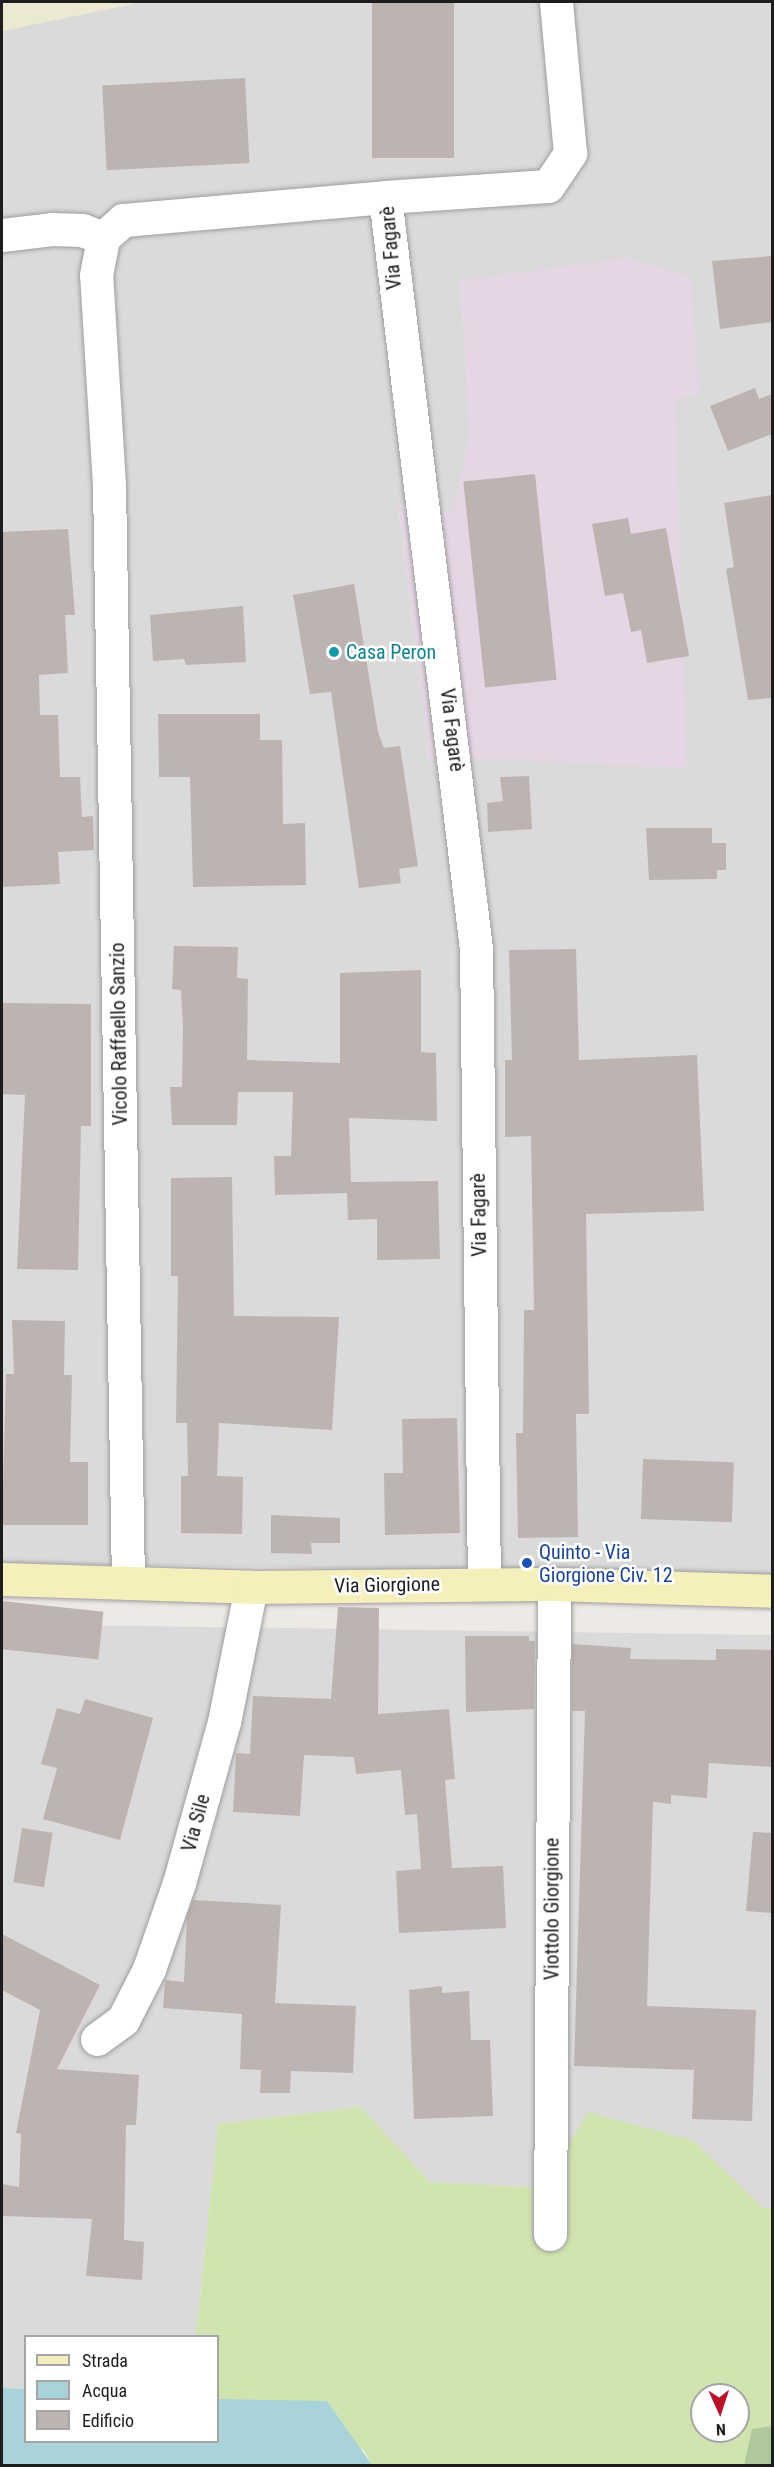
<!DOCTYPE html>
<meta charset="utf-8">
<style>
body{margin:0}
#map{position:relative;width:774px;height:2467px;overflow:hidden;background:#ede9e4;font-family:"Roboto Condensed",sans-serif}
div>[style]{position:absolute}
[style*='--x']{left:calc(var(--x)*1px);top:calc(var(--y)*1px);width:calc(var(--w)*1px);rotate:calc(var(--a)*1deg)}
.residential>*{inset:0;background:#dbdada}
.industrial>*{inset:0;background:#e6d6e5}
.farmland>*{inset:0;background:#ebe9d0}
.grass>*{inset:0;background:#cfe4ae}
.forest>*{inset:0;background:#afc99c}
.water>*{inset:0;background:#a8d3d8}
.building>*{inset:0;background:#bdb4b1;transform-origin:0 0}
.roads{filter:drop-shadow(0 0 2px #9e9e9e) drop-shadow(0 0 2px #9e9e9e)}
.street>*{height:33px;margin:-16.5px;padding:0 16.5px;transform-origin:16.5px;border-radius:16.5px;background:#fff}
.secondary>*{height:33px;margin:-16.5px;padding:0 16.5px;transform-origin:16.5px;border-radius:16.5px;background:#f4efbb}
.dots>*{width:16px;height:16px;translate:-50% -50%;box-sizing:border-box;border:3px solid #fff;border-radius:50%}
span{translate:-50% -50%;white-space:nowrap;text-align:center;line-height:1.15;-webkit-text-stroke:5px #fff;paint-order:stroke}
.street-label{font-size:20px;color:#1d1d1d}
.culture-label{font-size:20px;color:#0d838f}
.left{translate:0 -50%;text-align:left}
.transit-label{font-size:20px;color:#164399}
.frame{position:absolute;inset:0;border:3px solid #1d1d1d;pointer-events:none}
.legend{position:absolute;left:24px;top:2335px;width:195px;height:108px;box-sizing:border-box;background:#fff;border:2px solid #a5a5a5;margin:0;padding:8px 10px;list-style:none;font-size:18px;color:#1d1d1d}
.legend li{display:flex;align-items:center;gap:12px;height:30px}
.legend b{width:30px;border:2px solid #a5a5a5}
.north{position:absolute;left:690px;top:2383px;width:60px;height:60px;box-sizing:border-box;background:#fff;border:2px solid #a5a5a5;border-radius:50%;rotate:177deg;font-size:16px;font-weight:700;line-height:24px;text-align:center;color:#1d1d1d}
.north::after{content:'';display:block;margin:auto;width:21px;height:27px;background:#ba1126;clip-path:polygon(50% 0,100% 100%,50% 72%,0 100%)}
</style>
<div id="map">
<div class="residential">
<i style="clip-path:polygon(evenodd,142px 2px,772px 2px,772px 1575px,2px 1563px,2px 31px,142px 2px,460px 281px,698px 394px,675px 398px,429px 756px,398px 506px,454px 512px,471px 433px,460px 281px)"></i>
<i style="clip-path:polygon(2px 1624px,772px 1635px,772px 2209px,763px 2208px,694px 2141px,543px 2188px,430px 2182px,361px 2107px,218px 2124px,196px 2336px,26px 2336px,25px 2389px,2px 2388px)"></i>
</div>
<div class="industrial">
<i style="clip-path:polygon(628px 258px,690px 277px,699px 394px,675px 398px,686px 767px,429px 757px,398px 506px,454px 512px,471px 433px,460px 281px)"></i>
</div>
<div class="farmland">
<i style="clip-path:polygon(2px 2px,142px 2px,2px 31px)"></i>
</div>
<div class="grass">
<i style="clip-path:polygon(evenodd,361px 2107px,430px 2182px,543px 2188px,588px 2112px,694px 2141px,763px 2208px,772px 2209px,772px 2426px,752px 2429px,744px 2465px,372px 2465px,364px 2450px,237px 2402px,218px 2399px,218px 2336px,196px 2336px,218px 2124px,361px 2107px,702px 2395px,738px 2395px,738px 2431px,702px 2431px,702px 2395px)"></i>
</div>
<div class="forest">
<i style="clip-path:polygon(772px 2426px,772px 2465px,744px 2465px,752px 2429px)"></i>
</div>
<div class="water">
<i style="clip-path:polygon(2px 2388px,25px 2389px,26px 2442px,218px 2442px,218px 2399px,327px 2401px,372px 2465px,2px 2465px)"></i>
</div>
<div class="building">
<i style="left:372px;top:2px;width:82px;height:156px"></i>
<i style="left:245px;top:78px;width:85px;height:143px;rotate:87deg"></i>
<i style="clip-path:polygon(772px 256px,772px 322px,720px 329px,712px 261px)"></i>
<i style="clip-path:polygon(755px 388px,759px 399px,772px 394px,772px 434px,728px 451px,710px 406px)"></i>
<i style="left:535px;top:474px;width:207px;height:72px;rotate:84deg"></i>
<i style="clip-path:polygon(772px 495px,772px 698px,748px 700px,726px 569px,734px 567px,724px 503px)"></i>
<i style="clip-path:polygon(628px 518px,631px 534px,666px 528px,689px 656px,647px 663px,641px 630px,631px 632px,623px 593px,605px 596px,592px 524px)"></i>
<i style="clip-path:polygon(68px 529px,75px 615px,65px 615px,68px 673px,39px 675px,40px 715px,58px 715px,60px 777px,80px 777px,82px 817px,93px 816px,94px 850px,58px 852px,60px 884px,2px 887px,2px 532px)"></i>
<i style="clip-path:polygon(354px 584px,378px 732px,384px 748px,400px 746px,418px 866px,399px 869px,401px 883px,359px 888px,331px 692px,310px 694px,293px 595px)"></i>
<i style="clip-path:polygon(243px 606px,246px 662px,186px 665px,184px 659px,153px 661px,150px 615px)"></i>
<i style="clip-path:polygon(158px 714px,260px 714px,260px 740px,282px 740px,283px 824px,305px 823px,306px 885px,193px 887px,190px 777px,159px 777px)"></i>
<i style="clip-path:polygon(529px 776px,532px 829px,488px 832px,487px 803px,503px 801px,500px 777px)"></i>
<i style="clip-path:polygon(646px 828px,712px 828px,712px 843px,726px 843px,726px 870px,717px 870px,717px 879px,649px 880px)"></i>
<i style="clip-path:polygon(174px 946px,238px 947px,237px 978px,248px 979px,247px 1060px,340px 1063px,340px 973px,421px 970px,421px 1052px,436px 1053px,437px 1121px,349px 1118px,351px 1182px,438px 1181px,440px 1259px,377px 1260px,377px 1219px,348px 1220px,347px 1193px,275px 1195px,274px 1156px,291px 1156px,293px 1092px,238px 1092px,237px 1125px,172px 1125px,170px 1087px,182px 1087px,183px 1027px,181px 990px,172px 989px)"></i>
<i style="clip-path:polygon(576px 949px,579px 1060px,697px 1055px,704px 1211px,586px 1214px,589px 1414px,576px 1414px,578px 1537px,518px 1538px,516px 1433px,523px 1433px,524px 1310px,534px 1310px,531px 1136px,505px 1137px,505px 1060px,512px 1060px,509px 950px)"></i>
<i style="clip-path:polygon(2px 1003px,91px 1004px,91px 1126px,81px 1126px,78px 1270px,17px 1269px,25px 1095px,2px 1094px)"></i>
<i style="clip-path:polygon(232px 1177px,234px 1316px,339px 1317px,332px 1430px,219px 1423px,217px 1476px,243px 1477px,242px 1534px,181px 1533px,181px 1476px,188px 1476px,187px 1423px,176px 1423px,178px 1276px,171px 1276px,171px 1178px)"></i>
<i style="clip-path:polygon(12px 1320px,65px 1321px,64px 1375px,72px 1375px,70px 1462px,88px 1462px,88px 1525px,2px 1525px,6px 1374px,14px 1374px)"></i>
<i style="clip-path:polygon(457px 1418px,460px 1533px,385px 1535px,384px 1473px,403px 1473px,402px 1419px)"></i>
<i style="left:643px;top:1459px;width:91px;height:60px;rotate:2deg"></i>
<i style="clip-path:polygon(271px 1515px,340px 1518px,340px 1543px,311px 1543px,312px 1554px,271px 1553px)"></i>
<i style="left:2px;top:1601px;width:102px;height:48px;rotate:6deg"></i>
<i style="clip-path:polygon(338px 1607px,379px 1608px,378px 1714px,449px 1709px,455px 1779px,445px 1780px,452px 1868px,503px 1866px,506px 1928px,399px 1933px,396px 1871px,421px 1869px,417px 1814px,405px 1815px,401px 1770px,356px 1774px,354px 1757px,304px 1755px,300px 1816px,233px 1812px,236px 1753px,250px 1754px,253px 1696px,331px 1699px)"></i>
<i style="clip-path:polygon(465px 1636px,529px 1636px,529px 1641px,535px 1641px,534px 1709px,466px 1712px)"></i>
<i style="clip-path:polygon(572px 1644px,631px 1648px,630px 1659px,716px 1660px,716px 1649px,772px 1650px,772px 1767px,709px 1763px,707px 1798px,671px 1795px,671px 1804px,653px 1802px,647px 2006px,756px 2010px,752px 2121px,692px 2119px,694px 2070px,574px 2066px,585px 1711px,572px 1711px)"></i>
<i style="clip-path:polygon(85px 1699px,153px 1718px,120px 1840px,43px 1819px,57px 1768px,41px 1764px,57px 1708px,80px 1714px)"></i>
<i style="left:22px;top:1828px;width:31px;height:55px;rotate:9deg"></i>
<i style="clip-path:polygon(753px 1832px,772px 1833px,772px 1913px,746px 1911px)"></i>
<i style="clip-path:polygon(193px 1900px,281px 1905px,275px 2003px,356px 2006px,353px 2073px,291px 2071px,290px 2093px,260px 2093px,261px 2070px,240px 2069px,242px 2014px,163px 2008px,165px 1980px,184px 1982px,187px 1916px)"></i>
<i style="clip-path:polygon(2px 1934px,100px 1985px,57px 2069px,139px 2075px,136px 2125px,126px 2125px,124px 2240px,144px 2242px,142px 2280px,86px 2276px,92px 2219px,2px 2216px,2px 2184px,19px 2187px,21px 2134px,16px 2133px,40px 2010px,2px 1990px)"></i>
<i style="clip-path:polygon(442px 1986px,442px 1993px,469px 1991px,471px 2040px,490px 2040px,493px 2116px,414px 2119px,409px 1990px)"></i>
</div>
<div class="roads">
<div class="street">
<i style="--x:2;--y:235;--w:50;--a:-6.8"></i>
<i style="--x:52;--y:229;--w:30;--a:2"></i>
<i style="--x:82;--y:230;--w:22;--a:21"></i>
<i style="--x:128;--y:1583;--w:1098;--a:-90.99"></i>
<i style="--x:109;--y:485;--w:210;--a:-93.5"></i>
<i style="--x:96;--y:275;--w:38;--a:-79"></i>
<i style="--x:103;--y:238;--w:27;--a:-42"></i>
<i style="--x:123;--y:220;--w:263;--a:-5"></i>
<i style="--x:484;--y:1584;--w:635;--a:-90.72"></i>
<i style="--x:476;--y:949;--w:757;--a:-96.9"></i>
<i style="--x:385;--y:197;--w:163;--a:-3.9"></i>
<i style="--x:548;--y:186;--w:40;--a:-56"></i>
<i style="--x:570;--y:153;--w:152;--a:-95.3"></i>
<i style="--x:97;--y:2039;--w:32;--a:-36"></i>
<i style="--x:123;--y:2020;--w:57;--a:-63"></i>
<i style="--x:149;--y:1969;--w:91;--a:-70.8"></i>
<i style="--x:179;--y:1883;--w:167;--a:-74.4"></i>
<i style="--x:224;--y:1722;--w:138;--a:-78.7"></i>
<i style="--x:550;--y:2234;--w:650;--a:-89.65"></i>
</div>
<div class="secondary">
<i style="--x:2;--y:1579;--w:249;--a:1.8"></i>
<i style="--x:251;--y:1587;--w:303;--a:-0.6"></i>
<i style="--x:554;--y:1584;--w:218;--a:1.8"></i>
</div>
</div>
<div class="dots">
<i style="left:334px;top:652px;background:#0f9aa8"></i>
<i style="left:527px;top:1563px;background:#1a4fb4"></i>
</div>
<div class="street-label">
<span style="left:391px;top:248px;rotate:-95deg">Via Fagarè</span>
<span style="left:452px;top:730px;rotate:83deg">Via Fagarè</span>
<span style="left:119px;top:1034px;rotate:-91deg">Vicolo Raffaello Sanzio</span>
<span style="left:479px;top:1215px;rotate:-91deg">Via Fagarè</span>
<span style="left:387px;top:1585px;rotate:-1deg">Via Giorgione</span>
<span style="left:196px;top:1823px;rotate:-75deg">Via Sile</span>
<span style="left:552px;top:1909px;rotate:-90deg">Viottolo Giorgione</span>
</div>
<div class="culture-label">
<span class="left" style="left:346px;top:652px">Casa Peron</span>
</div>
<div class="transit-label">
<span class="left" style="left:539px;top:1564px">Quinto - Via<br>Giorgione Civ. 12</span>
</div>
<div class="frame"></div>
<ul class="legend">
<li><b style="height:8px;background:#f4efbb"></b>Strada</li>
<li><b style="height:16px;background:#a8d3d8"></b>Acqua</li>
<li><b style="height:16px;background:#bdb4b1"></b>Edificio</li>
</ul>
<div class="north">N</div>
</div>
